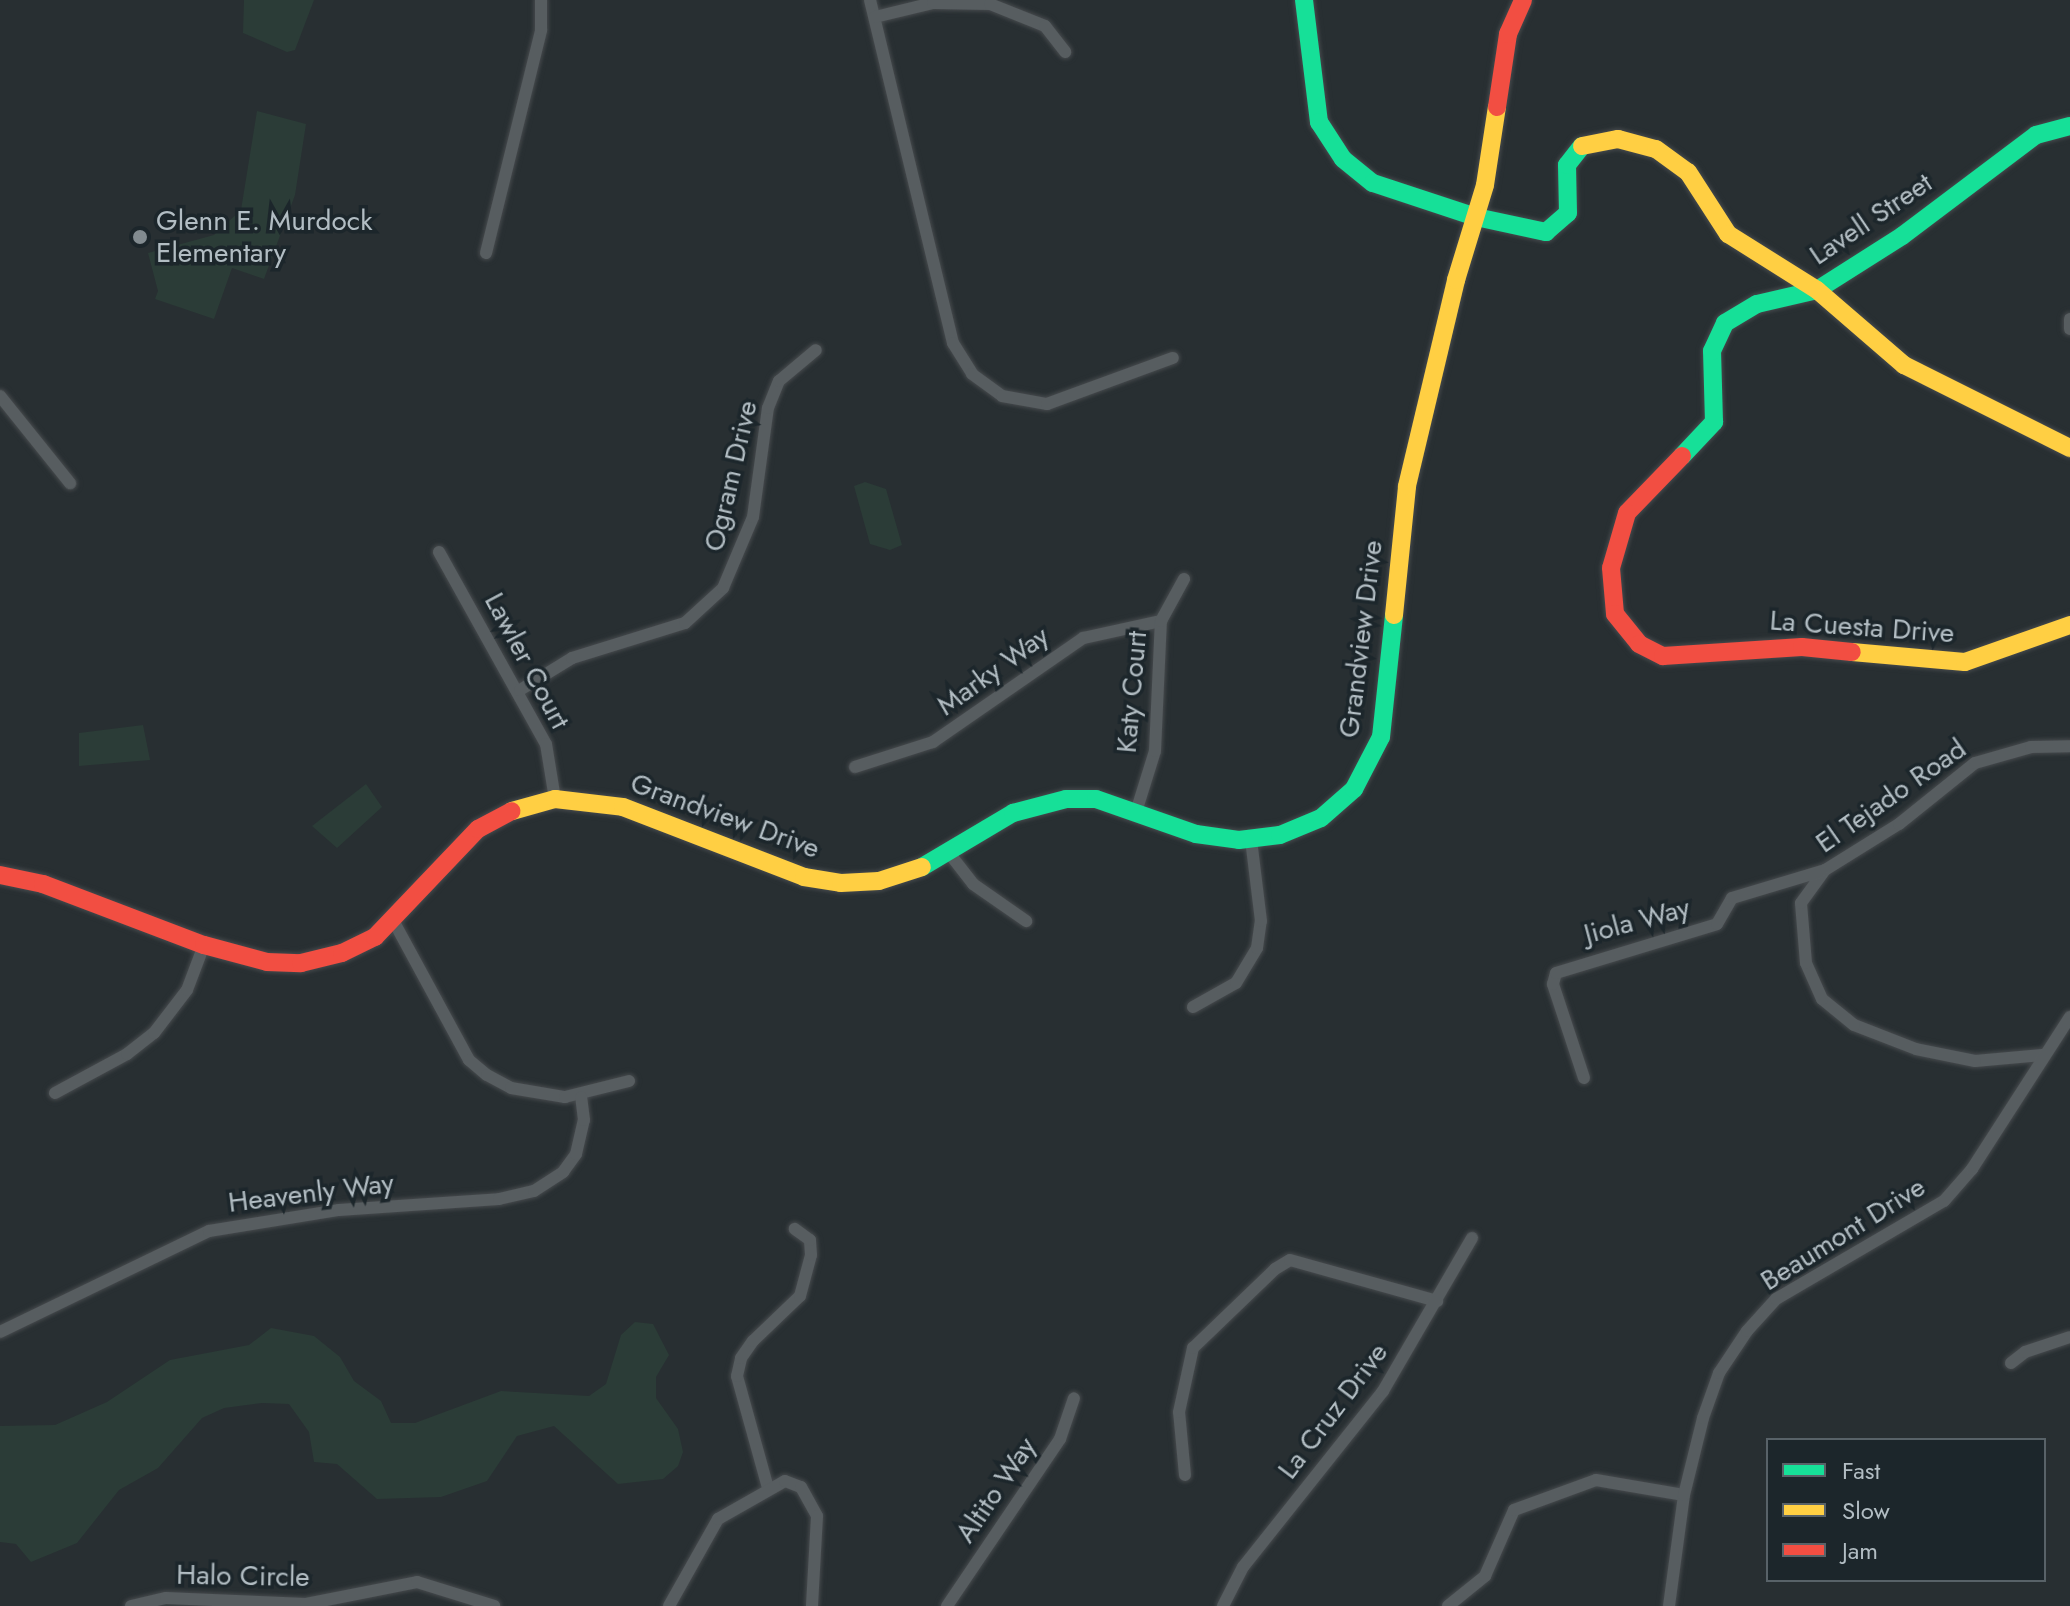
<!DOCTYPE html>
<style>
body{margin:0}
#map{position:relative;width:2070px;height:1606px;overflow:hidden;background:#282f32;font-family:Jost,sans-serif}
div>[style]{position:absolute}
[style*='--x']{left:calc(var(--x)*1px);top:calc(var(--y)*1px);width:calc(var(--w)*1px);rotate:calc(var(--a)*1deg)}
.green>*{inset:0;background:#2b3c37}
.roads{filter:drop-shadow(0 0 2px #464a4d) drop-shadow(0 0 2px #464a4d)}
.street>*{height:12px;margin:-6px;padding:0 6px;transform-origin:6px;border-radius:6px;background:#575d60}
.fast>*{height:18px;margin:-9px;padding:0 9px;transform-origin:9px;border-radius:9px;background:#16e098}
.slow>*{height:18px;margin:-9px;padding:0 9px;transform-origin:9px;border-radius:9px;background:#ffcf43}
.jam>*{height:18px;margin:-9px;padding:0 9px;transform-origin:9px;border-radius:9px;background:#f24e42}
.dots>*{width:22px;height:22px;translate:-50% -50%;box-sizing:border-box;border:4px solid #1c262b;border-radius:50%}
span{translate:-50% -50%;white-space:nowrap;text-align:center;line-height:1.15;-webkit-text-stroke:7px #1c262b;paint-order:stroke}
.street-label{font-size:28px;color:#b2bdc3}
.poi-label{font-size:28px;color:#b2bdc3}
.left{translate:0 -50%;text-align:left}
.legend{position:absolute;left:1766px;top:1438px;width:280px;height:144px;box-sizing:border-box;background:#1c262b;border:2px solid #586268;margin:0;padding:10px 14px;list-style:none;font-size:24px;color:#b2bdc3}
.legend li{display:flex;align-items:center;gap:16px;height:40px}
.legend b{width:40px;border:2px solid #586268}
</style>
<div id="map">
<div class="green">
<i style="clip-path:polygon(244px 0,314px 0,295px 50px,287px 52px,243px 33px)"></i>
<i style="clip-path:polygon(257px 111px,306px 124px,295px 195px,264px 279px,232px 268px,214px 319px,155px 299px,158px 291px,148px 253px,214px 235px,241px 210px)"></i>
<i style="clip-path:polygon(865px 482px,886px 489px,902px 545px,890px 550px,870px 544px,854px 486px)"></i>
<i style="clip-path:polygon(143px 725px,150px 760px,79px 766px,79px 733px)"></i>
<i style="clip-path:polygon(366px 784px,382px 807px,337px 848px,312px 826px)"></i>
<i style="clip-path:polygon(635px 1322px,653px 1324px,669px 1355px,656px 1377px,656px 1398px,678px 1429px,683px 1452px,678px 1466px,663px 1479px,618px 1484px,554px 1426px,517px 1436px,487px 1481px,441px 1497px,377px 1499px,337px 1464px,314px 1462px,309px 1432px,289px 1404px,262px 1403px,224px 1408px,202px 1418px,158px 1468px,119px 1490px,77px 1543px,31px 1562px,16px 1544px,0 1542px,0 1426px,55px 1425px,107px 1402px,170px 1360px,249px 1345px,271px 1328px,314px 1336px,340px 1357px,354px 1381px,381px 1401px,391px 1423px,415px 1423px,501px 1391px,589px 1396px,606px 1384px,621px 1335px)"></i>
</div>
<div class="roads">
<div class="street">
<i style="--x:870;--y:0;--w:353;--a:76.4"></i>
<i style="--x:953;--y:343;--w:36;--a:58"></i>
<i style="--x:972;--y:374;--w:37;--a:36"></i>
<i style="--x:1002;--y:396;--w:46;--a:10.1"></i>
<i style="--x:1047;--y:404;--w:134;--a:-20.1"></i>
<i style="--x:875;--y:17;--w:60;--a:-13.6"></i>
<i style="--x:933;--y:3;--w:57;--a:1"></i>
<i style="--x:990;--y:4;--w:59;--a:21.8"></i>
<i style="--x:1045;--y:26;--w:33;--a:52"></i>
<i style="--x:486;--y:253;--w:230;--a:-76.1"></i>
<i style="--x:541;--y:30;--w:30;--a:-90"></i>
<i style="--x:2070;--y:319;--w:10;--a:90"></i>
<i style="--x:0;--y:396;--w:112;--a:51.2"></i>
<i style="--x:439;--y:552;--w:220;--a:60.9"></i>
<i style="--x:546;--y:744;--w:56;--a:80.7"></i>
<i style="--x:520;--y:690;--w:61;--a:-31.6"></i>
<i style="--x:572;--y:658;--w:118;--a:-17.2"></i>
<i style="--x:685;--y:623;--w:52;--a:-42.6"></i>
<i style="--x:723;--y:588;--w:77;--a:-67.1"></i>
<i style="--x:753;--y:517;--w:110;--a:-82.2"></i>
<i style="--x:768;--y:408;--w:29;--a:-68"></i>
<i style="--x:779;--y:381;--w:48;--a:-40"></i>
<i style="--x:855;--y:767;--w:82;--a:-17.8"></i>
<i style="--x:933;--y:742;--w:183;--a:-34.7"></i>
<i style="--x:1083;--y:638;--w:80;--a:-12.3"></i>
<i style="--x:1136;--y:812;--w:64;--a:-72.7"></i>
<i style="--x:1155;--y:751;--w:130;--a:-87.4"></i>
<i style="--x:1161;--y:621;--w:48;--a:-61.3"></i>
<i style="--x:949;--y:853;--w:39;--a:52"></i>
<i style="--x:973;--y:884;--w:65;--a:34.9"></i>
<i style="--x:394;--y:922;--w:157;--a:61.5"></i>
<i style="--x:469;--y:1060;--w:23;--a:40"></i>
<i style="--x:487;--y:1075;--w:27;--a:28"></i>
<i style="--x:511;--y:1088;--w:55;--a:9.5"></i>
<i style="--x:565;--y:1097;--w:66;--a:-14"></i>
<i style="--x:1193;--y:1007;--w:49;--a:-29.2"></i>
<i style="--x:1236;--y:983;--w:41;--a:-59"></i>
<i style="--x:1257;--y:948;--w:27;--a:-82"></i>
<i style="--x:1261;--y:921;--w:82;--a:-97"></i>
<i style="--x:2042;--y:1055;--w:67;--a:174.9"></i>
<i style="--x:1975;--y:1061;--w:60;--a:-168.5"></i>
<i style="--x:1916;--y:1049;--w:66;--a:-158.8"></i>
<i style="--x:1854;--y:1025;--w:41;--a:-140.9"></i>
<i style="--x:1822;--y:999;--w:39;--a:-114"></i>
<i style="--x:1806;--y:963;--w:60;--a:-94.8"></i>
<i style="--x:1801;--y:903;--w:41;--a:-54"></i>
<i style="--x:1825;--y:870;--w:87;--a:-31.9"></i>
<i style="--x:1899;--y:824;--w:97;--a:-38.8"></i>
<i style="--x:1975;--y:763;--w:58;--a:-15.9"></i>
<i style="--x:2031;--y:747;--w:39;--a:-1"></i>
<i style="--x:1584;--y:1078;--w:99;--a:-108.3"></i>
<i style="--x:1553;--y:984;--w:11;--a:-75"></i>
<i style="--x:1556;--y:973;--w:168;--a:-16.9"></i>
<i style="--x:1717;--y:924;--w:30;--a:-60"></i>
<i style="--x:1732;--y:898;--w:94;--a:-16.7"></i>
<i style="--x:55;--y:1093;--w:82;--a:-28.4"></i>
<i style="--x:127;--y:1054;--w:34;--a:-38"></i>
<i style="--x:154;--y:1033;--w:54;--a:-52.5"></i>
<i style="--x:187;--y:990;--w:48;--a:-69.3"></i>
<i style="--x:0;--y:1332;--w:232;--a:-25.8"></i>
<i style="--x:209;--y:1231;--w:132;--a:-9.2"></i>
<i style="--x:339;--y:1210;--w:160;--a:-3.9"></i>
<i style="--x:499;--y:1199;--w:36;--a:-13"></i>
<i style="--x:534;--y:1191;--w:35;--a:-33"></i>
<i style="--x:563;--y:1172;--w:22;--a:-54"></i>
<i style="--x:576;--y:1154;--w:35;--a:-77"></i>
<i style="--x:584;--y:1120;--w:23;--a:-97"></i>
<i style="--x:2011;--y:1363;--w:18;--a:-38"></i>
<i style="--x:2025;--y:1352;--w:47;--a:-18.4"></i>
<i style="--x:1185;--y:1475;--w:63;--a:-95.4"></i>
<i style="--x:1179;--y:1412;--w:66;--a:-77.7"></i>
<i style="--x:1193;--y:1348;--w:114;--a:-43.9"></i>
<i style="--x:1275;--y:1269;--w:17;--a:-31"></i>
<i style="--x:1290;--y:1260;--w:153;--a:15.6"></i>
<i style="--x:768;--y:1488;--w:116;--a:-105.5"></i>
<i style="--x:737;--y:1376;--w:18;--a:-77"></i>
<i style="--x:741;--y:1358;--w:21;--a:-55"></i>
<i style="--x:753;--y:1341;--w:65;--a:-43.8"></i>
<i style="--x:800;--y:1296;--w:42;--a:-75"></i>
<i style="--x:811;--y:1255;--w:15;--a:-94"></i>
<i style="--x:810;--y:1240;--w:19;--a:-144"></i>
<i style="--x:131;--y:1606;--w:36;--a:-13"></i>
<i style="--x:166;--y:1598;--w:140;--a:2.5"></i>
<i style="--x:306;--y:1604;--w:113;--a:-11.2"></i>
<i style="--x:417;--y:1582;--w:81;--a:17.3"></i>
<i style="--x:669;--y:1606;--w:100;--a:-60.6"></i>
<i style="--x:718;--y:1519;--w:77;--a:-29.6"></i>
<i style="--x:785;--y:1481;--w:17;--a:21"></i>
<i style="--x:801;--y:1487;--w:33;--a:61"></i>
<i style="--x:817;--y:1516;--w:90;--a:93.2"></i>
<i style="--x:947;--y:1606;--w:202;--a:-55.9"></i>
<i style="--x:1060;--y:1439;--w:43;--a:-71.1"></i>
<i style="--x:1223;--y:1606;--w:44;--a:-62.9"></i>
<i style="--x:1243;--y:1567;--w:225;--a:-51.5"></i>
<i style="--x:1383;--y:1391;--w:177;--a:-59.8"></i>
<i style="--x:1448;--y:1606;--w:48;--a:-39"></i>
<i style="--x:1485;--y:1576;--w:72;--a:-66.3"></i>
<i style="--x:1514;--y:1510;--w:87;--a:-20.1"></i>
<i style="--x:1596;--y:1480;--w:89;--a:9.7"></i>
<i style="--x:1669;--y:1606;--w:112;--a:-82.3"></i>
<i style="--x:1684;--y:1495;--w:79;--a:-76.1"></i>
<i style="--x:1703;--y:1418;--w:48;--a:-70.4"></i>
<i style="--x:1719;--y:1373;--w:50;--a:-56.3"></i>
<i style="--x:1747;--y:1331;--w:43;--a:-47.8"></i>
<i style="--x:1776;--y:1299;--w:194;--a:-30.3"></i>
<i style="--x:1944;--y:1201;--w:43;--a:-48.8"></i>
<i style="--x:1972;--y:1169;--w:181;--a:-57.2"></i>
</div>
<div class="fast">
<i style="--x:1304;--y:0;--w:123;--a:83"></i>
<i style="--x:1319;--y:122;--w:44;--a:57"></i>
<i style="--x:1343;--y:159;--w:38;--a:39"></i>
<i style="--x:1373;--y:183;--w:108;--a:18.3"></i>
<i style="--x:1476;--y:217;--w:72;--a:12.1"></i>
<i style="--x:1546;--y:232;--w:29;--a:-41"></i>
<i style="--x:1568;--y:213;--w:48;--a:-91.2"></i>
<i style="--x:1567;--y:165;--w:24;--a:-52"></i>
<i style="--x:1682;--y:456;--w:47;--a:-46.7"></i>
<i style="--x:1714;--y:422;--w:71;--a:-91.6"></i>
<i style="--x:1712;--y:351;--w:31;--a:-65"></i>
<i style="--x:1725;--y:323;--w:37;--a:-31"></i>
<i style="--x:1757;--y:304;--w:62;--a:-13.1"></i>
<i style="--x:1817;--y:290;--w:101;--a:-32.4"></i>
<i style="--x:1902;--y:236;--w:168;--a:-37"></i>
<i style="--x:2036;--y:135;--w:35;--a:-15"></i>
<i style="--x:922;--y:867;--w:106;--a:-30.7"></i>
<i style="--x:1013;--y:813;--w:55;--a:-14.8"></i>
<i style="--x:1066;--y:799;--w:30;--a:0"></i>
<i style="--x:1096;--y:799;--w:106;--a:19.3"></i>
<i style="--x:1196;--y:834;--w:43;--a:7.9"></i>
<i style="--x:1239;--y:840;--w:41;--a:-7"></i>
<i style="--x:1280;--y:835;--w:44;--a:-22.5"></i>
<i style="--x:1321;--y:818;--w:44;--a:-41.3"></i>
<i style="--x:1354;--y:789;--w:59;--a:-62.6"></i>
<i style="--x:1381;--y:737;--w:123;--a:-83.9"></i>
</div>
<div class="slow">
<i style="--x:1582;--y:146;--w:37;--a:-11"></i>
<i style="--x:1618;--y:139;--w:39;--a:15"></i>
<i style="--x:1656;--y:149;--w:39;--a:36"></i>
<i style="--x:1688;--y:172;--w:74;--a:57.2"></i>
<i style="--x:1728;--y:234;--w:105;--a:32.2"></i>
<i style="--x:1817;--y:290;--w:115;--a:40.8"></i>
<i style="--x:1904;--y:365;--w:186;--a:26.6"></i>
<i style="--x:1394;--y:615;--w:130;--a:-84.2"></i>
<i style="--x:1407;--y:486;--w:212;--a:-76.6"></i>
<i style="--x:1456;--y:280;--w:99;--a:-73"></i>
<i style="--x:1485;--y:185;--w:79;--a:-81.3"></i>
<i style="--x:1852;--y:652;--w:113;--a:5.1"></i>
<i style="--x:1965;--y:662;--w:111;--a:-19.4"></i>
<i style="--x:512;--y:811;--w:45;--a:-15.6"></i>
<i style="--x:555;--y:799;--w:68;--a:6.7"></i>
<i style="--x:623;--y:807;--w:194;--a:21.1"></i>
<i style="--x:804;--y:877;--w:37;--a:9"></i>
<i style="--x:841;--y:883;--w:38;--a:-3"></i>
<i style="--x:879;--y:881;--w:45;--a:-18"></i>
</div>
<div class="jam">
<i style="--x:1497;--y:107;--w:74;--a:-81.4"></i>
<i style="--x:1508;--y:34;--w:37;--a:-66"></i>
<i style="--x:1682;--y:456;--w:79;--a:134"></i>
<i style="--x:1627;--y:513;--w:57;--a:106.2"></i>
<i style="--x:1611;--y:568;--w:46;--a:85"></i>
<i style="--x:1615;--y:614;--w:38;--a:51"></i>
<i style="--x:1639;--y:644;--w:27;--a:27"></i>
<i style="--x:1663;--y:656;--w:139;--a:-3.7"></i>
<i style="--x:1802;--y:647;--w:50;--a:5.7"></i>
<i style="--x:0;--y:875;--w:44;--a:11.8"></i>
<i style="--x:43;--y:884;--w:172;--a:20.8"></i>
<i style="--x:204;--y:945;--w:65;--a:15.1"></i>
<i style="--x:267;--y:962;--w:34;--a:2"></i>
<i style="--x:301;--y:963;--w:42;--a:-13.7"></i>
<i style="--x:342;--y:953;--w:37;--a:-26"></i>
<i style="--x:375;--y:937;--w:149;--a:-46.4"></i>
<i style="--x:478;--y:829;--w:38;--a:-28"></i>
</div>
</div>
<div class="dots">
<i style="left:140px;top:237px;background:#828b90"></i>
</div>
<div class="street-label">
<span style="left:1871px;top:219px;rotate:-34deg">Lavell Street</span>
<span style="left:731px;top:476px;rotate:-77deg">Ogram Drive</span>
<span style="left:1862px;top:627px;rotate:4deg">La Cuesta Drive</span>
<span style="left:1361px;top:639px;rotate:-83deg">Grandview Drive</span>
<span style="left:527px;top:661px;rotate:62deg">Lawler Court</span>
<span style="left:993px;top:671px;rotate:-36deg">Marky Way</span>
<span style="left:1132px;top:692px;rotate:-85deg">Katy Court</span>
<span style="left:1891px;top:796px;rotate:-35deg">El Tejado Road</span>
<span style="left:725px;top:816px;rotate:20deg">Grandview Drive</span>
<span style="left:1637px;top:921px;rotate:-15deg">Jiola Way</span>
<span style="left:311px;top:1193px;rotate:-7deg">Heavenly Way</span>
<span style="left:1843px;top:1234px;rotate:-32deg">Beaumont Drive</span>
<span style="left:1333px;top:1411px;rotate:-53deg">La Cruz Drive</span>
<span style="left:996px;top:1490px;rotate:-56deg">Altito Way</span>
<span style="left:243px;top:1576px;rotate:1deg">Halo Circle</span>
</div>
<div class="poi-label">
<span class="left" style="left:156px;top:237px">Glenn E. Murdock<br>Elementary</span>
</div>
<ul class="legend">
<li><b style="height:10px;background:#16e098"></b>Fast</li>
<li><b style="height:10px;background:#ffcf43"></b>Slow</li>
<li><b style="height:10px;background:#f24e42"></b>Jam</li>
</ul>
</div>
